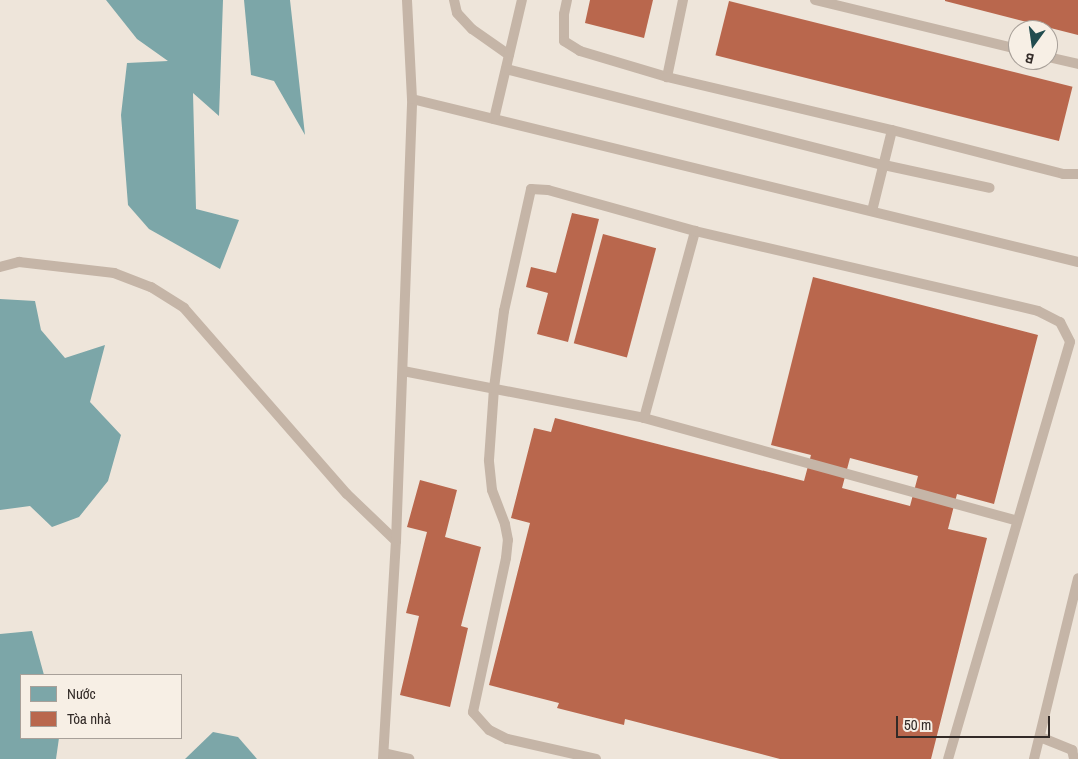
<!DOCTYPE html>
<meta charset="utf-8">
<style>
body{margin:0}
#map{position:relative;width:1078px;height:759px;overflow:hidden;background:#eee5da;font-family:"Archivo Narrow",sans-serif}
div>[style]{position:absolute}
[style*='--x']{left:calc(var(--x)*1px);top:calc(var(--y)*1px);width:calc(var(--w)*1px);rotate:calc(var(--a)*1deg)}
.water>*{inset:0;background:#7ca6a8}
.building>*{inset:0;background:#b9674d;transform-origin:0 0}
.service>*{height:10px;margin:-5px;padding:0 5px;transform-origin:5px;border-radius:5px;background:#c5b5a7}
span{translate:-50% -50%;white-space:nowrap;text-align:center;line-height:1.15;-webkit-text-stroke:4px #f7efe5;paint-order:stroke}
.legend{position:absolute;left:20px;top:674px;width:162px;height:65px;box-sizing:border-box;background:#f7efe5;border:1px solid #a8a099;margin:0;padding:6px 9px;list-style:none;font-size:15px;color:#322a27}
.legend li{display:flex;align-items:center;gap:10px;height:25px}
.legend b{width:25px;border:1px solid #a8a099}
.north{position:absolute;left:1008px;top:20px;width:50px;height:50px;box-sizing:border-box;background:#f7efe5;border:1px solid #a8a099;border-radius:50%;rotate:194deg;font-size:14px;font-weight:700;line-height:20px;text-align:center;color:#322a27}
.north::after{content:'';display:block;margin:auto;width:18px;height:22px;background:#214c4f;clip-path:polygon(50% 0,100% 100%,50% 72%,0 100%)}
.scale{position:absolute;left:896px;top:716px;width:154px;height:22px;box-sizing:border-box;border:2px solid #322a27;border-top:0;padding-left:6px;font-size:15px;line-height:18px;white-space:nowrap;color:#322a27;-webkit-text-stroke:4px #f7efe5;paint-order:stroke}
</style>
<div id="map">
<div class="water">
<i style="clip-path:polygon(106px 0,223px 0,219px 116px,193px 93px,196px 209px,239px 220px,220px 269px,149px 229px,128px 205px,121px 115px,127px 63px,168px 61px,137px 39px)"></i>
<i style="clip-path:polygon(244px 0,290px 0,305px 135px,274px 81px,251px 75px)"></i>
<i style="clip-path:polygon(0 299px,35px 301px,41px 330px,65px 358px,105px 345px,90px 402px,121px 435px,108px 481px,79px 517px,52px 527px,30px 506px,0 510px)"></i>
<i style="clip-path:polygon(32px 631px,44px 675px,21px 675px,21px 738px,59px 738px,56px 759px,0 759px,0 634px)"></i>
<i style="clip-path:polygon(213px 732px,238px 737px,257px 759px,185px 759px)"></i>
</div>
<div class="building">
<i style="clip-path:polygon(590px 0,653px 0,644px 38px,585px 23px)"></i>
<i style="clip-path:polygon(945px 0,1078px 0,1078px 35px,945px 1px)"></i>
<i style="left:729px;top:1px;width:354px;height:56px;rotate:14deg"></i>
<i style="clip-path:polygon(572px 213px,599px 219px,568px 342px,537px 334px,548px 293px,526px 287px,531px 267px,556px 273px)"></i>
<i style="left:603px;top:234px;width:55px;height:113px;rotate:15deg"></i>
<i style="clip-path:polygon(evenodd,813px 277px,1038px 335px,994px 504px,957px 494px,948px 529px,987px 538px,931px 759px,780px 759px,625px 719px,624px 725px,557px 708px,559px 703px,489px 685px,530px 523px,511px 518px,534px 428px,551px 432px,555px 418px,804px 481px,811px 455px,771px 445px,813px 277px,850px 458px,918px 476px,910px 506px,842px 488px,850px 458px)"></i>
<i style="clip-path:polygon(420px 480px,457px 490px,445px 537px,481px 547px,461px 626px,468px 628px,450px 707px,400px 695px,419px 616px,406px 613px,427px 532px,407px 527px)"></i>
</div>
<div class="service">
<i style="--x:454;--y:0;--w:13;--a:77"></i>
<i style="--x:457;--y:13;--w:22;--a:47"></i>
<i style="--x:472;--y:29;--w:45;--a:35.1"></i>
<i style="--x:567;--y:0;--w:14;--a:102"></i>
<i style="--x:564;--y:14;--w:27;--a:90"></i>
<i style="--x:564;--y:41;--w:19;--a:32"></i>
<i style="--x:580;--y:51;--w:91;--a:16.6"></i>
<i style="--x:683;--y:0;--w:79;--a:101.7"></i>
<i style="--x:667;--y:77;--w:231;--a:13.3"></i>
<i style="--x:892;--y:130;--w:177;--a:14.4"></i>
<i style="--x:1063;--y:174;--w:15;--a:0"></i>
<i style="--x:815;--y:0;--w:209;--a:13.6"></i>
<i style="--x:1048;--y:57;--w:31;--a:13"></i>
<i style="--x:506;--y:69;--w:390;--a:14.3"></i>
<i style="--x:884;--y:165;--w:108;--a:12.2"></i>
<i style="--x:412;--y:99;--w:686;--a:13.75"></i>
<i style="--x:494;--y:119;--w:122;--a:-76.8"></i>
<i style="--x:872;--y:211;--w:83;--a:-76.1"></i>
<i style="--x:0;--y:267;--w:20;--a:-15"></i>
<i style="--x:19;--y:262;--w:96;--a:6.6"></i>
<i style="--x:114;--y:273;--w:40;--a:21"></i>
<i style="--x:151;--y:287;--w:39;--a:32"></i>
<i style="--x:184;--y:308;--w:247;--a:48.8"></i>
<i style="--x:347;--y:494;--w:68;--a:43.8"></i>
<i style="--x:403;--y:371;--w:246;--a:11"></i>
<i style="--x:644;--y:418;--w:387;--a:15.4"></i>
<i style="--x:644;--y:418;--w:194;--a:-74.7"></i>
<i style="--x:1040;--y:737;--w:35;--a:22"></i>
<i style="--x:1072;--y:750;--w:9;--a:77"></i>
<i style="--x:384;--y:753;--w:26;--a:13"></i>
<i style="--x:383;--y:759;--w:218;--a:-86.6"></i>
<i style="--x:396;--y:541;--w:442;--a:-87.9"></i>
<i style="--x:412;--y:99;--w:99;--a:-92.9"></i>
<i style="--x:596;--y:759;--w:91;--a:-167.3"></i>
<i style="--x:507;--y:739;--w:20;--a:-153"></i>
<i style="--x:489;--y:730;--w:24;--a:-132"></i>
<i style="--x:473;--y:712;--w:157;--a:-77.9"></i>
<i style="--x:506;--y:558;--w:18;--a:-84"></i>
<i style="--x:508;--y:540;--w:16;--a:-101"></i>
<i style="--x:505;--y:524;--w:36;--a:-111"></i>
<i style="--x:492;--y:490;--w:30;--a:-96"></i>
<i style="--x:489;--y:460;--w:72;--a:-86"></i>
<i style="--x:494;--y:388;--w:78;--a:-82.6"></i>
<i style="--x:504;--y:311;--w:125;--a:-77.5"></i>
<i style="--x:531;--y:189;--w:17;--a:3"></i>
<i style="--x:548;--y:190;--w:153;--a:15.6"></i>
<i style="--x:695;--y:231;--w:352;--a:13.1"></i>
<i style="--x:1038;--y:311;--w:25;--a:27"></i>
<i style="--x:1060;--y:322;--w:22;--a:63"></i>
<i style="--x:1070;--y:342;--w:434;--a:106.3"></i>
<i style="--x:1034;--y:759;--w:186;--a:-76.3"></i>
</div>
<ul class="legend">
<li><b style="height:14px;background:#7ca6a8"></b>Nước</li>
<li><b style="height:14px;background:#b9674d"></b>Tòa nhà</li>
</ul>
<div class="north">B</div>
<div class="scale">50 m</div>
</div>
